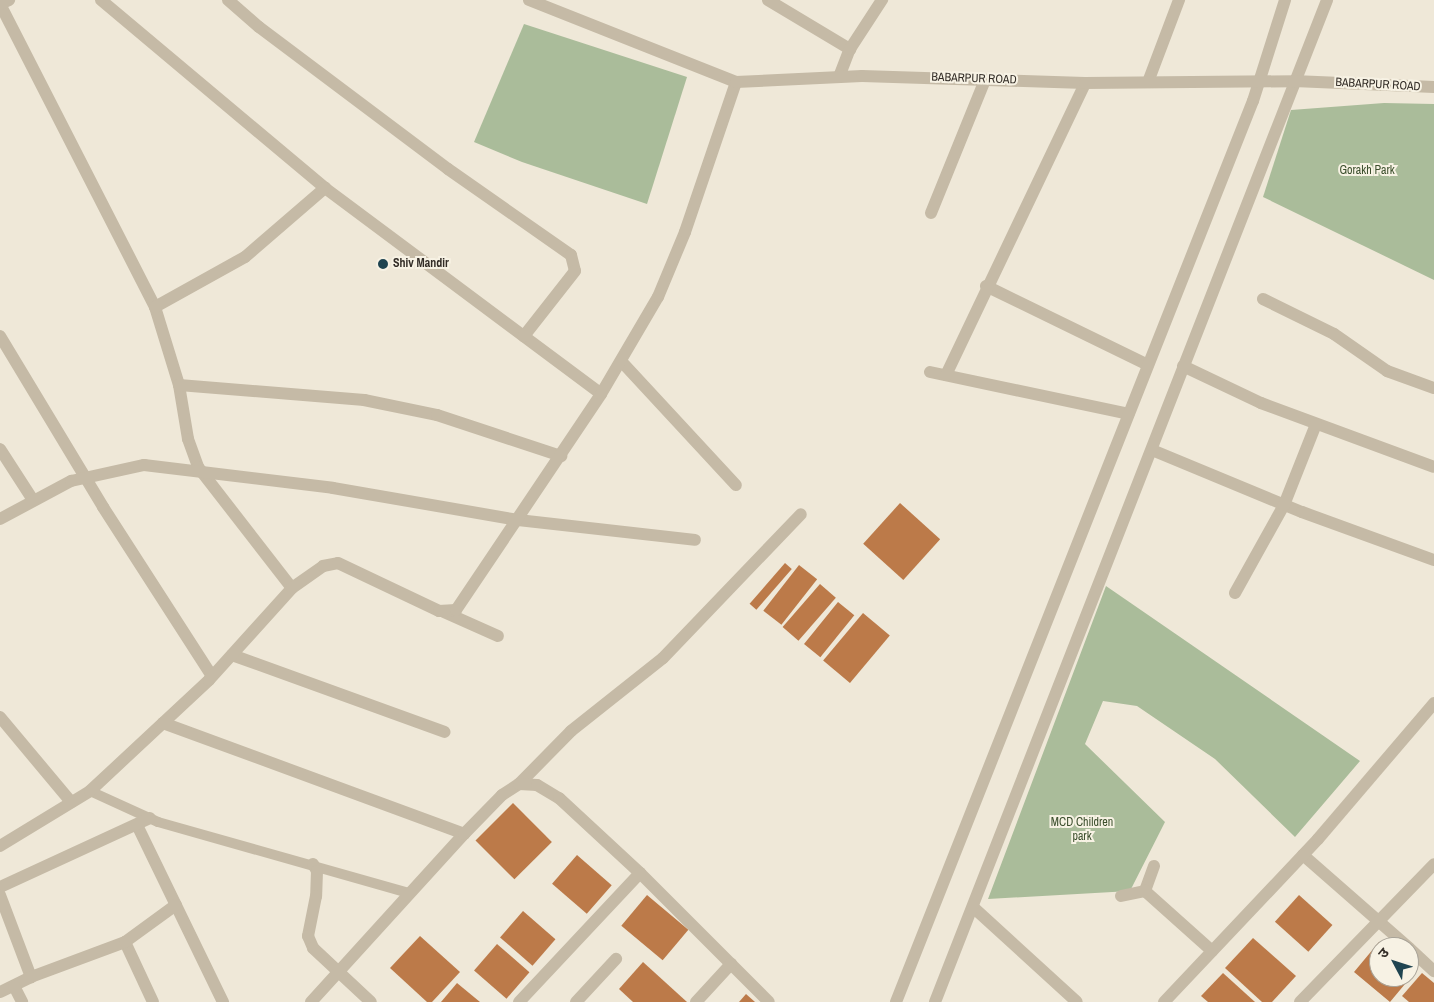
<!DOCTYPE html>
<meta charset="utf-8">
<style>
body{margin:0}
#map{position:relative;width:1434px;height:1002px;overflow:hidden;background:#efe8d8;font-family:"Archivo Narrow","Noto Sans Devanagari",sans-serif}
div>[style]{position:absolute}
[style*='--x']{left:calc(var(--x)*1px);top:calc(var(--y)*1px);width:calc(var(--w)*1px);rotate:calc(var(--a)*1deg)}
.green>*{inset:0;background:#aabc9a}
.building>*{inset:0;background:#bc7a49;transform-origin:0 0}
.service>*{height:10px;margin:-5px;padding:0 5px;transform-origin:5px;border-radius:5px;background:#c5baa6}
.minor>*{height:12px;margin:-6px;padding:0 6px;transform-origin:6px;border-radius:6px;background:#c5baa6}
.tertiary>*{height:12px;margin:-6px;padding:0 6px;transform-origin:6px;border-radius:6px;background:#c5baa6}
.dots>*{width:14px;height:14px;translate:-50% -50%;box-sizing:border-box;border:2px solid #f7f2e4;border-radius:50%}
span{translate:-50% -50%;white-space:nowrap;text-align:center;line-height:1.15;-webkit-text-stroke:4px #f7f2e4;paint-order:stroke}
.street-label{font-size:12px;color:#322c26}
.park-label{font-size:12px;color:#3b4e2c}
.poi-label{font-size:12px;color:#322c26;font-weight:700}
.left{translate:0 -50%;text-align:left}
.north{position:absolute;left:1369px;top:937px;width:50px;height:50px;box-sizing:border-box;background:#f7f2e4;border:1px solid #a8a398;border-radius:50%;rotate:310deg;font-size:14px;font-weight:700;line-height:20px;text-align:center;color:#322c26}
.north::after{content:'';display:block;margin:auto;width:18px;height:22px;background:#1f4450;clip-path:polygon(50% 0,100% 100%,50% 72%,0 100%)}
</style>
<div id="map">
<div class="green">
<i style="clip-path:polygon(524px 24px,687px 77px,647px 204px,522px 162px,474px 142px)"></i>
<i style="clip-path:polygon(1384px 103px,1434px 104px,1434px 280px,1263px 197px,1291px 110px)"></i>
<i style="clip-path:polygon(1106px 586px,1360px 761px,1295px 837px,1215px 759px,1137px 706px,1103px 701px,1085px 744px,1165px 822px,1130px 891px,988px 899px)"></i>
</div>
<div class="building">
<i style="left:900px;top:503px;width:54px;height:55px;rotate:42deg"></i>
<i style="left:785px;top:563px;width:9px;height:54px;rotate:41deg"></i>
<i style="left:799px;top:565px;width:23px;height:58px;rotate:38deg"></i>
<i style="left:820px;top:584px;width:21px;height:57px;rotate:41deg"></i>
<i style="left:838px;top:602px;width:21px;height:54px;rotate:39deg"></i>
<i style="left:863px;top:613px;width:35px;height:62px;rotate:40deg"></i>
<i style="left:513px;top:803px;width:55px;height:53px;rotate:45deg"></i>
<i style="left:577px;top:855px;width:46px;height:38px;rotate:41deg"></i>
<i style="left:647px;top:895px;width:54px;height:40px;rotate:40deg"></i>
<i style="left:1299px;top:895px;width:45px;height:36px;rotate:42deg"></i>
<i style="left:523px;top:911px;width:43px;height:35px;rotate:41deg"></i>
<i style="clip-path:polygon(420px 936px,460px 972px,432px 1002px,427px 1002px,390px 968px)"></i>
<i style="clip-path:polygon(1253px 938px,1296px 976px,1272px 1002px,1262px 1002px,1225px 968px)"></i>
<i style="clip-path:polygon(1379px 942px,1385px 947px,1379px 947px,1379px 977px,1409px 977px,1409px 967px,1415px 972px,1390px 1002px,1354px 972px)"></i>
<i style="left:497px;top:944px;width:43px;height:35px;rotate:41deg"></i>
<i style="clip-path:polygon(643px 962px,687px 1002px,633px 1002px,619px 989px)"></i>
<i style="clip-path:polygon(1223px 973px,1255px 1002px,1208px 1002px,1201px 996px)"></i>
<i style="clip-path:polygon(1422px 973px,1434px 983px,1434px 1002px,1409px 1002px,1402px 996px)"></i>
<i style="clip-path:polygon(457px 983px,480px 1002px,441px 1002px)"></i>
<i style="clip-path:polygon(746px 994px,755px 1002px,739px 1002px)"></i>
</div>
<div class="service">
<i style="--x:90;--y:791;--w:75;--a:24.5"></i>
<i style="--x:158;--y:822;--w:261;--a:15.8"></i>
</div>
<div class="minor">
<i style="--x:101;--y:0;--w:292;--a:40"></i>
<i style="--x:325;--y:188;--w:344;--a:36.7"></i>
<i style="--x:228;--y:0;--w:41;--a:41.1"></i>
<i style="--x:259;--y:27;--w:236;--a:36.9"></i>
<i style="--x:448;--y:169;--w:150;--a:35"></i>
<i style="--x:571;--y:255;--w:16;--a:76"></i>
<i style="--x:575;--y:271;--w:83;--a:128.1"></i>
<i style="--x:768;--y:0;--w:96;--a:30.9"></i>
<i style="--x:0;--y:4;--w:340;--a:62.9"></i>
<i style="--x:155;--y:307;--w:82;--a:72.9"></i>
<i style="--x:179;--y:385;--w:55;--a:80.5"></i>
<i style="--x:188;--y:439;--w:30;--a:70"></i>
<i style="--x:198;--y:467;--w:153;--a:52.2"></i>
<i style="--x:839;--y:77;--w:30;--a:-69"></i>
<i style="--x:850;--y:49;--w:59;--a:-56.9"></i>
<i style="--x:1148;--y:82;--w:88;--a:-69.3"></i>
<i style="--x:931;--y:213;--w:144;--a:-67.9"></i>
<i style="--x:986;--y:286;--w:180;--a:26"></i>
<i style="--x:1263;--y:299;--w:79;--a:26.2"></i>
<i style="--x:1334;--y:334;--w:65;--a:34.9"></i>
<i style="--x:1387;--y:371;--w:50;--a:19.9"></i>
<i style="--x:155;--y:307;--w:103;--a:-29.1"></i>
<i style="--x:245;--y:257;--w:106;--a:-40.8"></i>
<i style="--x:0;--y:336;--w:200;--a:58.9"></i>
<i style="--x:103;--y:507;--w:201;--a:57.2"></i>
<i style="--x:621;--y:361;--w:169;--a:47.2"></i>
<i style="--x:1183;--y:366;--w:86;--a:25.4"></i>
<i style="--x:1261;--y:403;--w:184;--a:20.3"></i>
<i style="--x:930;--y:372;--w:203;--a:11.9"></i>
<i style="--x:946;--y:375;--w:323;--a:-64.5"></i>
<i style="--x:179;--y:385;--w:186;--a:4.6"></i>
<i style="--x:364;--y:400;--w:75;--a:11.6"></i>
<i style="--x:437;--y:415;--w:131;--a:18.3"></i>
<i style="--x:0;--y:449;--w:61;--a:57.1"></i>
<i style="--x:1152;--y:450;--w:162;--a:22.5"></i>
<i style="--x:1302;--y:512;--w:140;--a:20"></i>
<i style="--x:0;--y:519;--w:81;--a:-28.2"></i>
<i style="--x:71;--y:481;--w:75;--a:-12.4"></i>
<i style="--x:144;--y:465;--w:190;--a:6.9"></i>
<i style="--x:333;--y:488;--w:188;--a:9.8"></i>
<i style="--x:518;--y:520;--w:178;--a:6.4"></i>
<i style="--x:1235;--y:593;--w:101;--a:-60.9"></i>
<i style="--x:1284;--y:505;--w:87;--a:-68.4"></i>
<i style="--x:444;--y:612;--w:59;--a:24"></i>
<i style="--x:232;--y:655;--w:226;--a:19.9"></i>
<i style="--x:0;--y:717;--w:111;--a:50.1"></i>
<i style="--x:163;--y:723;--w:321;--a:20.2"></i>
<i style="--x:519;--y:784;--w:74;--a:-45.5"></i>
<i style="--x:571;--y:731;--w:117;--a:-38.4"></i>
<i style="--x:663;--y:658;--w:199;--a:-46.2"></i>
<i style="--x:137;--y:825;--w:197;--a:64.1"></i>
<i style="--x:0;--y:846;--w:105;--a:-31.4"></i>
<i style="--x:90;--y:791;--w:163;--a:-43"></i>
<i style="--x:209;--y:680;--w:124;--a:-47.9"></i>
<i style="--x:292;--y:588;--w:38;--a:-35"></i>
<i style="--x:323;--y:566;--w:15;--a:-11"></i>
<i style="--x:338;--y:563;--w:112;--a:25.4"></i>
<i style="--x:439;--y:611;--w:17;--a:-3"></i>
<i style="--x:456;--y:610;--w:260;--a:-56.1"></i>
<i style="--x:601;--y:394;--w:113;--a:-59.6"></i>
<i style="--x:658;--y:297;--w:70;--a:-67.4"></i>
<i style="--x:685;--y:232;--w:158;--a:-71.2"></i>
<i style="--x:1303;--y:855;--w:140;--a:41.2"></i>
<i style="--x:313;--y:864;--w:8;--a:60"></i>
<i style="--x:317;--y:871;--w:25;--a:92"></i>
<i style="--x:316;--y:896;--w:41;--a:101.3"></i>
<i style="--x:308;--y:936;--w:13;--a:67"></i>
<i style="--x:313;--y:948;--w:79;--a:43"></i>
<i style="--x:1154;--y:866;--w:27;--a:110"></i>
<i style="--x:1145;--y:891;--w:90;--a:41.8"></i>
<i style="--x:0;--y:887;--w:165;--a:-24.7"></i>
<i style="--x:0;--y:895;--w:88;--a:69.3"></i>
<i style="--x:31;--y:977;--w:34;--a:154"></i>
<i style="--x:1121;--y:896;--w:25;--a:-12"></i>
<i style="--x:974;--y:908;--w:139;--a:42.4"></i>
<i style="--x:125;--y:942;--w:66;--a:65"></i>
<i style="--x:1409;--y:948;--w:34;--a:43"></i>
<i style="--x:31;--y:977;--w:100;--a:-20.4"></i>
<i style="--x:125;--y:942;--w:63;--a:-36"></i>
<i style="--x:14;--y:986;--w:18;--a:63"></i>
<i style="--x:311;--y:1002;--w:227;--a:-47.7"></i>
<i style="--x:464;--y:834;--w:54;--a:-45.7"></i>
<i style="--x:502;--y:795;--w:20;--a:-33"></i>
<i style="--x:519;--y:784;--w:18;--a:3"></i>
<i style="--x:537;--y:785;--w:26;--a:31"></i>
<i style="--x:559;--y:798;--w:110;--a:42.8"></i>
<i style="--x:640;--y:873;--w:182;--a:45"></i>
<i style="--x:519;--y:1002;--w:177;--a:-46.8"></i>
<i style="--x:576;--y:1002;--w:59;--a:-47.1"></i>
<i style="--x:696;--y:1002;--w:52;--a:-47.4"></i>
<i style="--x:896;--y:1002;--w:969;--a:-68.39"></i>
<i style="--x:1253;--y:101;--w:106;--a:-72.4"></i>
<i style="--x:935;--y:1002;--w:1076;--a:-68.63"></i>
<i style="--x:1164;--y:1002;--w:224;--a:-46.6"></i>
<i style="--x:1318;--y:839;--w:179;--a:-49.5"></i>
<i style="--x:1300;--y:1002;--w:192;--a:-45.8"></i>
</div>
<div class="tertiary">
<i style="--x:529;--y:0;--w:223;--a:21.6"></i>
<i style="--x:736;--y:82;--w:126;--a:-2.7"></i>
<i style="--x:862;--y:76;--w:223;--a:1.8"></i>
<i style="--x:1085;--y:83;--w:209;--a:-0.5"></i>
<i style="--x:1294;--y:81;--w:140;--a:2.5"></i>
<i style="--x:0;--y:4;--w:10;--a:-24"></i>
</div>
<div class="dots">
<i style="left:383px;top:264px;background:#1f4450"></i>
</div>
<div class="street-label">
<span style="left:974px;top:79px;rotate:2deg">BABARPUR ROAD</span>
<span style="left:1378px;top:85px;rotate:3deg">BABARPUR ROAD</span>
</div>
<div class="park-label">
<span style="left:1367px;top:171px">Gorakh Park</span>
<span style="left:1082px;top:830px">MCD Children<br>park</span>
</div>
<div class="poi-label">
<span class="left" style="left:393px;top:264px">Shiv Mandir</span>
</div>
<div class="north">उ</div>
</div>
